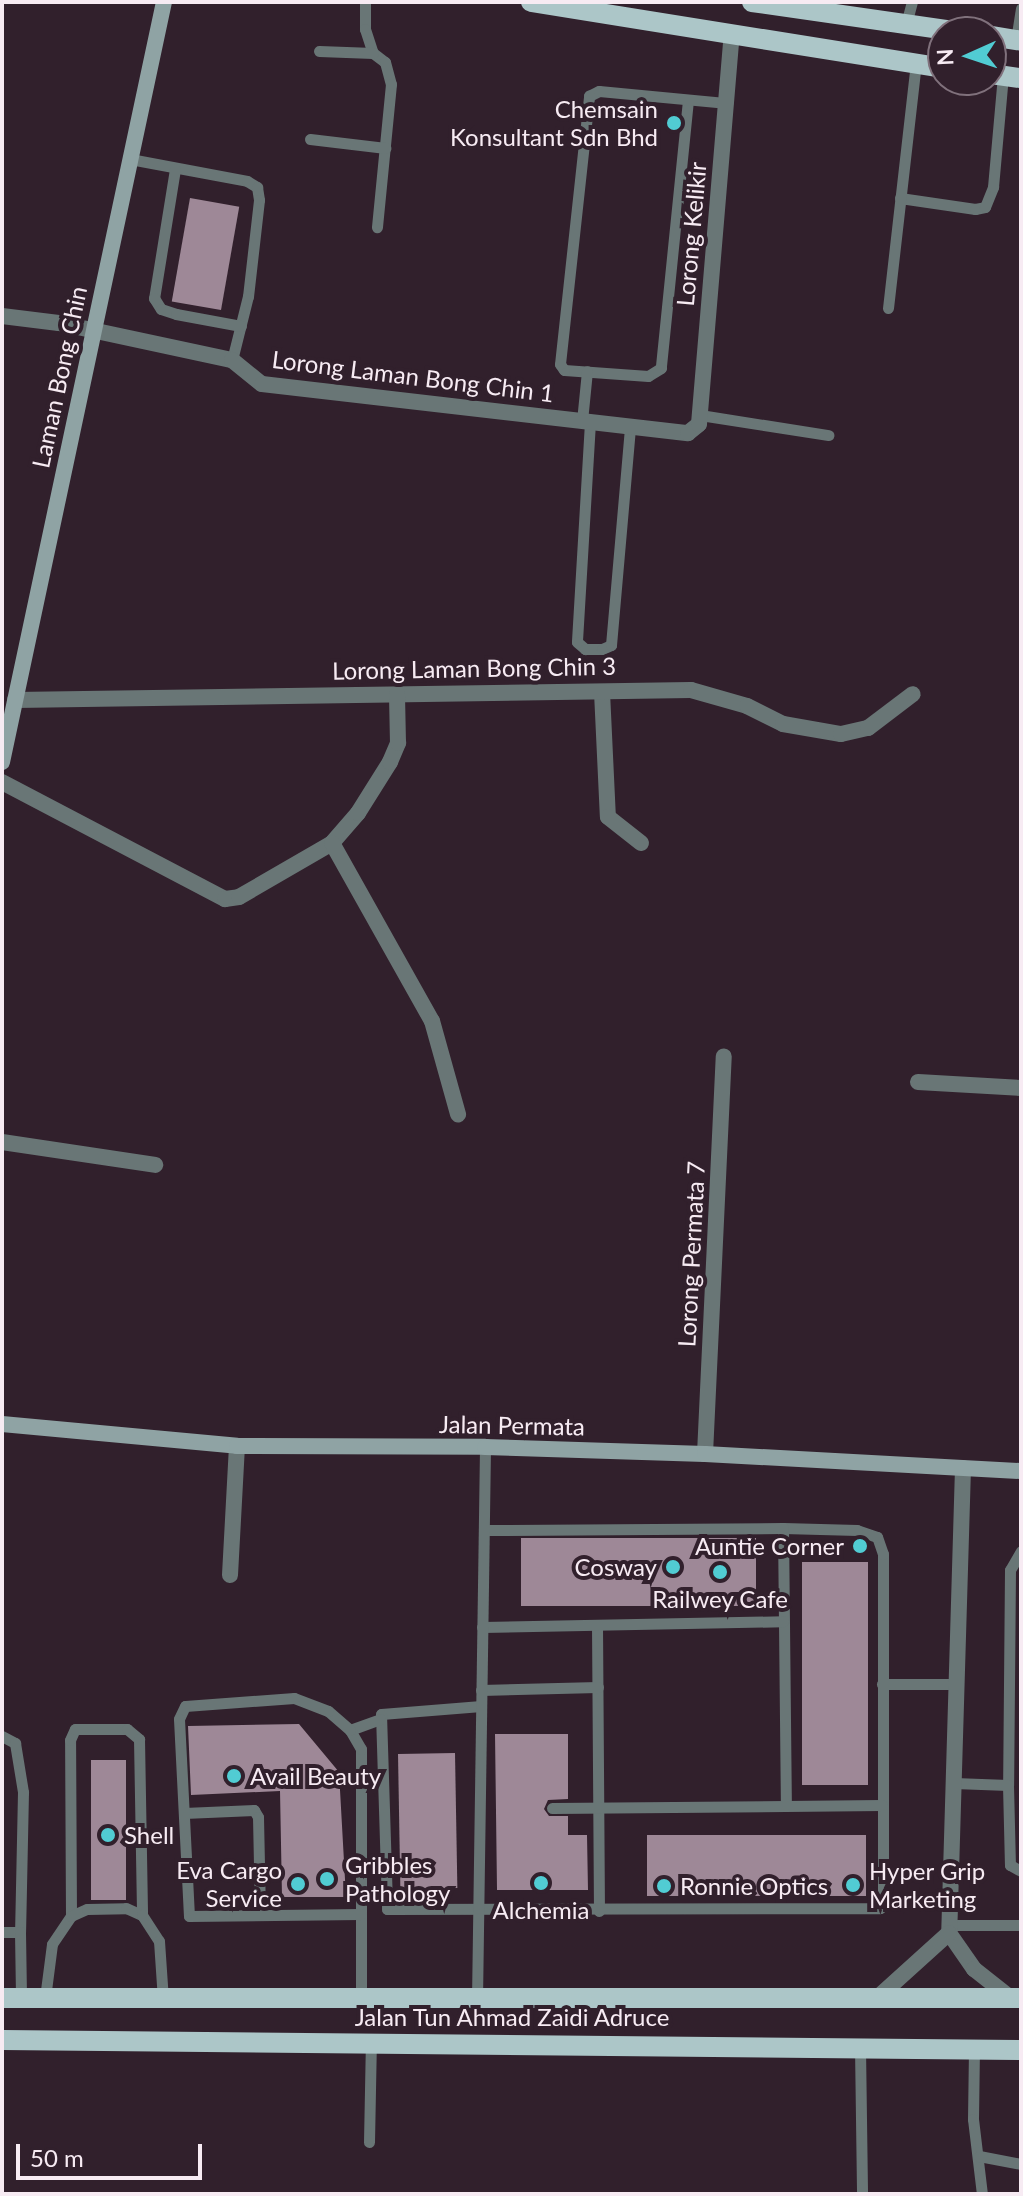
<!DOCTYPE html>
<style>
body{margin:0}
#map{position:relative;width:1023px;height:2196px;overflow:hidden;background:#31202c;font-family:Lato,sans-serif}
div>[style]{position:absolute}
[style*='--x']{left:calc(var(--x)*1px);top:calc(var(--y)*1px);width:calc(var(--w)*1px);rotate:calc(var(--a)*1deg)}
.building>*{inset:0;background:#9e8897;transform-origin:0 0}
.lane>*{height:11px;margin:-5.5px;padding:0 5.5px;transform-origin:5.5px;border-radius:5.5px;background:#697676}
.street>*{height:16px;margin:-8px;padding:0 8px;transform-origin:8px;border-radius:8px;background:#697676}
.secondary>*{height:16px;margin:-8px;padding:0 8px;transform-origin:8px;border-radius:8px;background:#8fa3a4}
.primary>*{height:20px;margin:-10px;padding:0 10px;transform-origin:10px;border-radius:10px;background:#acc6c8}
.dots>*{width:22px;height:22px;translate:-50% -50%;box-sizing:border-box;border:4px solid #31202c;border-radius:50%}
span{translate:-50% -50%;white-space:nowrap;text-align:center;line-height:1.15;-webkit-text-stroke:8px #31202c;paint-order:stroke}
.poi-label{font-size:24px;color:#f7ebf3}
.right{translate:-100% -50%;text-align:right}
.left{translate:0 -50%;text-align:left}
.street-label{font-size:24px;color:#f7ebf3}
.frame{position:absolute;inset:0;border:4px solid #f7ebf3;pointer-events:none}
.north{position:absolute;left:927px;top:16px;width:80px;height:80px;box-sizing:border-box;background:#31202c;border:2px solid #80717c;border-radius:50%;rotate:267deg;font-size:22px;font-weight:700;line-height:32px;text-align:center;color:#f7ebf3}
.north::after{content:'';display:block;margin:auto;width:28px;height:36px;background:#51ccd3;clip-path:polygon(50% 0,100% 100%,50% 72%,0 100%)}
.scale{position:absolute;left:16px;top:2144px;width:186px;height:36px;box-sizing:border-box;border:4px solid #f7ebf3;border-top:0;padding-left:10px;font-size:24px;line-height:28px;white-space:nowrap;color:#f7ebf3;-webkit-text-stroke:6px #31202c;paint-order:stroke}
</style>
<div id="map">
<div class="building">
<i style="left:190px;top:198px;width:50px;height:105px;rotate:10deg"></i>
<i style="left:521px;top:1538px;width:235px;height:68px"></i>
<i style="left:802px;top:1562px;width:66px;height:223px"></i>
<i style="clip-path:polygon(299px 1724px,339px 1772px,346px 1897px,282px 1897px,280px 1791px,191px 1795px,188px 1726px)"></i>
<i style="clip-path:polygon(495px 1734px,568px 1734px,568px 1799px,548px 1800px,544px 1809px,549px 1816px,568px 1816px,568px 1835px,587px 1835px,588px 1890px,497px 1890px)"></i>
<i style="left:455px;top:1753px;width:135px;height:57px;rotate:89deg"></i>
<i style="left:91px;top:1760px;width:35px;height:140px"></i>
<i style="left:866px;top:1835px;width:61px;height:219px;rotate:90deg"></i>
</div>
<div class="lane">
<i style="--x:365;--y:2;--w:27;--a:90"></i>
<i style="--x:365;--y:29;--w:25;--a:72"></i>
<i style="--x:373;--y:53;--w:15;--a:37"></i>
<i style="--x:385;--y:62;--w:23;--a:75"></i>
<i style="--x:391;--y:84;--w:144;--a:95.6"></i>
<i style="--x:906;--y:24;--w:23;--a:-75"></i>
<i style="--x:1016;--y:40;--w:32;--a:-81"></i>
<i style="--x:319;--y:51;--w:54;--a:2.1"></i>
<i style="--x:688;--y:100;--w:269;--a:95.8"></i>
<i style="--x:661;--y:368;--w:15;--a:148"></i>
<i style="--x:648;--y:376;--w:84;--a:-175.9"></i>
<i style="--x:564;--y:370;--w:7;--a:-124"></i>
<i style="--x:560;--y:364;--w:270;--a:-83.8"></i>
<i style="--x:589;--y:96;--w:11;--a:-27"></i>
<i style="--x:599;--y:91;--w:129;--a:5.4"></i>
<i style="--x:310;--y:139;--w:76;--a:6.8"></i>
<i style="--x:130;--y:159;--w:119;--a:10.6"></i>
<i style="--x:247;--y:181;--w:12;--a:31"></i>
<i style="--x:257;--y:187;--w:13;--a:81"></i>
<i style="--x:259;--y:200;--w:97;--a:96.5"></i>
<i style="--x:248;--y:296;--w:66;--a:104"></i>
<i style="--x:175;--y:169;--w:131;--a:99.2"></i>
<i style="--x:154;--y:298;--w:13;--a:58"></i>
<i style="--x:161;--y:309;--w:16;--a:18"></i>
<i style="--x:176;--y:314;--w:66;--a:10.5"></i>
<i style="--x:900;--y:198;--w:76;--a:8.3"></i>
<i style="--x:975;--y:209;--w:10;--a:-11"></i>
<i style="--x:985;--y:207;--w:22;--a:-68"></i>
<i style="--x:993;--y:187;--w:111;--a:-84.9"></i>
<i style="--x:888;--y:308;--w:246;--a:-83.5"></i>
<i style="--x:700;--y:415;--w:130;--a:8.9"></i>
<i style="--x:582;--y:421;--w:50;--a:-84.3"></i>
<i style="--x:590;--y:422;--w:220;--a:93.4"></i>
<i style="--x:577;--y:642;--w:11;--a:41"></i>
<i style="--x:585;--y:649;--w:17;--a:0"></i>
<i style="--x:602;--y:649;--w:10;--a:-24"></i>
<i style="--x:611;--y:645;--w:220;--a:-85"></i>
<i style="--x:783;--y:1528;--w:278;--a:89.4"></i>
<i style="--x:1021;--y:1551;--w:22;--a:120"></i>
<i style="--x:1010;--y:1570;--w:215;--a:90.5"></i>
<i style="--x:1008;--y:1785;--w:80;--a:88.6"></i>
<i style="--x:1010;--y:1865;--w:13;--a:29"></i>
<i style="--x:597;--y:1625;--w:286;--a:89.6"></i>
<i style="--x:482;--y:1627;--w:301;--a:-1.1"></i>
<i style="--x:882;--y:1684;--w:74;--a:0"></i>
<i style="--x:481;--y:1690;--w:117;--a:-1.5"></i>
<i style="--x:481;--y:1706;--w:100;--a:175.4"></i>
<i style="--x:381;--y:1714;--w:195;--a:88.2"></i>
<i style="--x:387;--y:1909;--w:493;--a:-0.1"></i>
<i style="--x:880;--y:1908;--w:9;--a:-72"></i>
<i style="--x:883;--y:1899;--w:345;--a:-90"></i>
<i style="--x:883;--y:1554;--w:18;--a:-109"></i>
<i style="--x:877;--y:1537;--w:21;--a:-161"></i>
<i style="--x:857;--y:1530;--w:74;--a:-178.5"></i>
<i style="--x:783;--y:1528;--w:299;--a:179.6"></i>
<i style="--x:350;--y:1730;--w:32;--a:-20"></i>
<i style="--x:2;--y:1736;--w:15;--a:28"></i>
<i style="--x:15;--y:1743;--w:50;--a:80.7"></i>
<i style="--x:23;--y:1792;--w:140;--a:91.2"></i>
<i style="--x:20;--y:1932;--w:18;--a:180"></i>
<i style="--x:954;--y:1783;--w:54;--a:2.1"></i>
<i style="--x:552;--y:1808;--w:330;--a:-0.5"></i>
<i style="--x:184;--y:1813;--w:70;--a:-2.5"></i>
<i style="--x:254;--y:1810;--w:8;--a:60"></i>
<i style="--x:258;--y:1817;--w:98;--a:88.8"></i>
<i style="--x:71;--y:1916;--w:176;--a:-90.3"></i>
<i style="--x:70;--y:1740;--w:12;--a:-66"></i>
<i style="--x:75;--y:1729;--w:52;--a:0"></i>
<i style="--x:127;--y:1729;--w:16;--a:40"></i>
<i style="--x:139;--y:1739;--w:176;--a:89"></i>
<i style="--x:949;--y:1925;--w:72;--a:0"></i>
<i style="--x:20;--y:1932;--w:66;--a:89.1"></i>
<i style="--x:45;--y:1998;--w:54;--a:-82.6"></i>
<i style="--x:52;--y:1944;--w:34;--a:-56"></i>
<i style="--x:71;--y:1916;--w:17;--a:-24"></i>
<i style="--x:87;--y:1909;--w:39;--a:-1"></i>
<i style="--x:126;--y:1908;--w:17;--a:24"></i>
<i style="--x:142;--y:1915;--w:31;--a:57"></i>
<i style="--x:159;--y:1941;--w:58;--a:86.1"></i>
<i style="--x:361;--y:2000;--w:251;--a:-90"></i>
<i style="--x:361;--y:1749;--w:22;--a:-120"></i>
<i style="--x:350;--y:1730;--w:29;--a:-139"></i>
<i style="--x:328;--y:1711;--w:36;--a:-159"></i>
<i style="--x:294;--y:1698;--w:109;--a:175.8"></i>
<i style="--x:185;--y:1706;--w:14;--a:115"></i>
<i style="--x:179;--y:1719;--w:197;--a:87.1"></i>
<i style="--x:189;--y:1916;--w:172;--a:-0.7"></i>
<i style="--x:477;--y:2000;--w:553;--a:-89.17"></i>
<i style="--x:860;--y:2047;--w:147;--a:89.2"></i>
<i style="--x:974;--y:2048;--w:71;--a:90.8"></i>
<i style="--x:973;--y:2119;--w:76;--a:83.2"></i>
<i style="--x:369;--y:2142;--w:100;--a:-88.9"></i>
<i style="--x:979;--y:2156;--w:43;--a:10.8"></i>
</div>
<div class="street">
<i style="--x:2;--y:316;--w:57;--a:7"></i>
<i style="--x:59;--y:323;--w:177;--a:12.1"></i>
<i style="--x:232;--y:360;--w:38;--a:39"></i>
<i style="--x:262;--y:384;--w:429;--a:6.6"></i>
<i style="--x:688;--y:433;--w:14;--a:-39"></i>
<i style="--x:699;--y:424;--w:392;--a:-85.2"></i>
<i style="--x:602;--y:692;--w:125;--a:87.3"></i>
<i style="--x:608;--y:817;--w:42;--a:38.2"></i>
<i style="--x:15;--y:700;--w:676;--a:-0.85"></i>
<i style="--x:691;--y:690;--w:58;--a:15.9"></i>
<i style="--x:747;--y:706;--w:40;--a:26.6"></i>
<i style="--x:783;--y:724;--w:59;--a:9.8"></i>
<i style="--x:841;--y:734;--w:28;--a:-13"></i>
<i style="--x:868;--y:728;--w:56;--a:-37.1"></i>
<i style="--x:2;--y:782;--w:252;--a:27.7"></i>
<i style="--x:225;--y:899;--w:14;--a:-8"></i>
<i style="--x:239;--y:897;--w:108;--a:-30.1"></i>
<i style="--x:332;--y:843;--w:40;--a:-49"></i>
<i style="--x:358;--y:813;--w:60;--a:-57.9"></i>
<i style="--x:390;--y:762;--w:21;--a:-67"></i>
<i style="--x:398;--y:743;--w:49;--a:-91.2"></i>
<i style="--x:332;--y:843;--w:204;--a:60.7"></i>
<i style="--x:432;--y:1021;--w:97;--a:74.4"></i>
<i style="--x:918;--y:1082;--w:103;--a:3.3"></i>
<i style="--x:2;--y:1142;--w:155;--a:8.5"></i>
<i style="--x:705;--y:1454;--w:398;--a:-87.3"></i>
<i style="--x:963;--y:1468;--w:465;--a:91.7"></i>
<i style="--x:949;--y:1933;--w:44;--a:55.2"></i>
<i style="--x:974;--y:1969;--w:48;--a:38.3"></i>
<i style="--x:230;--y:1575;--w:129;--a:-86.9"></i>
<i style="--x:876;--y:1999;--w:98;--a:-42.1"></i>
</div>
<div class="secondary">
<i style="--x:2;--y:762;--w:777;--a:-77.97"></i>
<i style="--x:2;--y:1424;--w:236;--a:5.3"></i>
<i style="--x:237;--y:1446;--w:248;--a:0.2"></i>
<i style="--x:485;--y:1447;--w:220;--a:1.8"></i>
<i style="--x:705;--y:1454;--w:316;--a:3.1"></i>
</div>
<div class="primary">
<i style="--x:531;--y:2;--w:417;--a:9.1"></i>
<i style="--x:752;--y:2;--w:210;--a:8.2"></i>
<i style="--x:991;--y:36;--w:30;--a:9"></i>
<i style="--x:991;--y:74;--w:30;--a:8"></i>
<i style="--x:2;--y:1998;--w:1019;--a:0"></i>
<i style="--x:2;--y:2040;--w:1019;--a:0.56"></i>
</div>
<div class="dots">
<i style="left:674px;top:123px;background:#51ccd3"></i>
<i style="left:860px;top:1546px;background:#51ccd3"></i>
<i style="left:673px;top:1567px;background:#51ccd3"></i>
<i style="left:720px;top:1572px;background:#51ccd3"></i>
<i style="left:234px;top:1776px;background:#51ccd3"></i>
<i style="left:108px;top:1835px;background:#51ccd3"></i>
<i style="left:327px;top:1879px;background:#51ccd3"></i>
<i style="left:541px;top:1883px;background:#51ccd3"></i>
<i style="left:298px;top:1884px;background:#51ccd3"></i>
<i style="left:853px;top:1885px;background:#51ccd3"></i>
<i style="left:664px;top:1886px;background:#51ccd3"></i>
</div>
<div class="poi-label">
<span class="right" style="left:658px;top:123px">Chemsain<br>Konsultant Sdn Bhd</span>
<span class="right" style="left:844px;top:1546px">Auntie Corner</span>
<span class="right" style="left:657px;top:1567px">Cosway</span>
<span style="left:720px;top:1599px">Railwey Cafe</span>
<span class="left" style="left:250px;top:1776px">Avail Beauty</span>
<span class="left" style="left:124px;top:1835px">Shell</span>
<span class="left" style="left:345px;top:1879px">Gribbles<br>Pathology</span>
<span class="right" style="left:282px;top:1884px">Eva Cargo<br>Service</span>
<span class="left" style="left:869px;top:1885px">Hyper Grip<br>Marketing</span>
<span class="left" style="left:680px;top:1886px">Ronnie Optics</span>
<span style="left:541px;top:1910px">Alchemia</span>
</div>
<div class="street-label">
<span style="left:691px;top:234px;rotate:-85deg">Lorong Kelikir</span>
<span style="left:413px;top:376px;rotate:7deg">Lorong Laman Bong Chin 1</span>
<span style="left:59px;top:377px;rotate:-78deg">Laman Bong Chin</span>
<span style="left:474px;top:668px;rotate:-1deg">Lorong Laman Bong Chin 3</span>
<span style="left:691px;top:1254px;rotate:-87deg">Lorong Permata 7</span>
<span style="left:512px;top:1425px;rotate:1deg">Jalan Permata</span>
<span style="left:512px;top:2017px">Jalan Tun Ahmad Zaidi Adruce</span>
</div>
<div class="frame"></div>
<div class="north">N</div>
<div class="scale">50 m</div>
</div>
